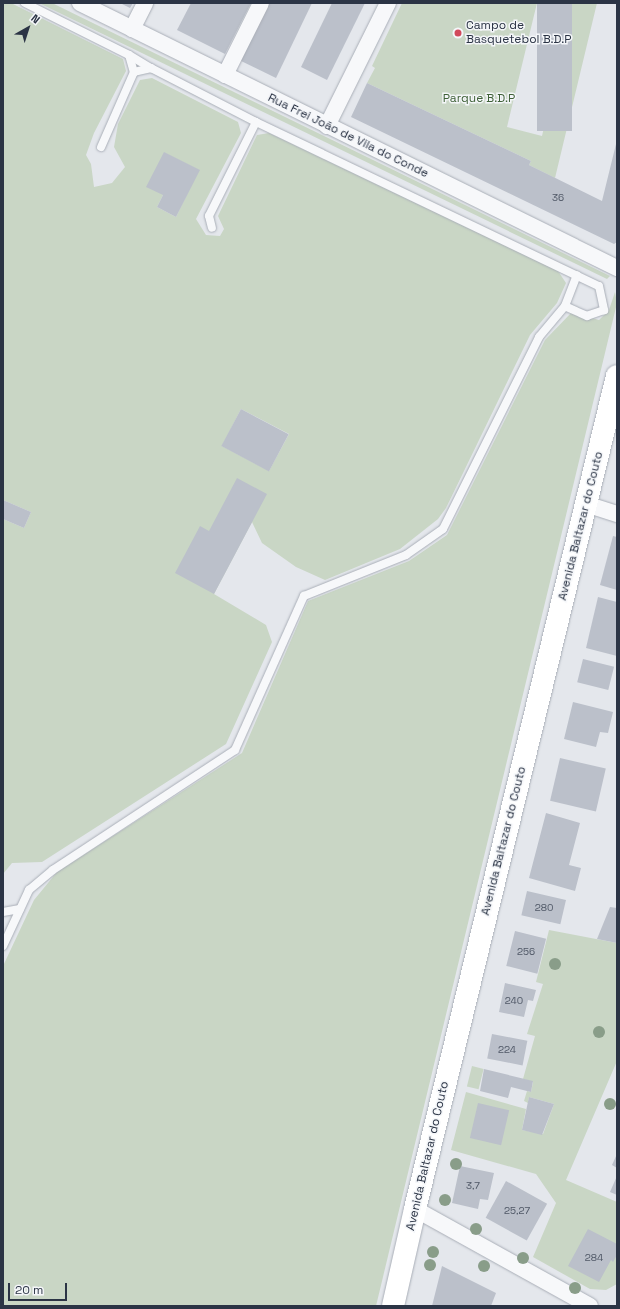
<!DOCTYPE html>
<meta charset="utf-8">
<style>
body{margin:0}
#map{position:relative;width:620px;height:1309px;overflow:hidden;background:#e4e7ec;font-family:"Space Grotesk",sans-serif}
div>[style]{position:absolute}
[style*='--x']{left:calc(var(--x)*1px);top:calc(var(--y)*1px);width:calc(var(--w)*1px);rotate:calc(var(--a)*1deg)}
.green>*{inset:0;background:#c9d6c5;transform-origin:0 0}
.building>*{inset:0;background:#bbc0ca;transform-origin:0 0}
.roads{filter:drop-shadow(0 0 1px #a9aeb7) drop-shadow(0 0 1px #a9aeb7)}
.lane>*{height:8px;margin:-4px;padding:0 4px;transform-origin:4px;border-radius:4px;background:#f7f8fa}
.street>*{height:16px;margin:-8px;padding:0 8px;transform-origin:8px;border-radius:8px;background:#f7f8fa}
.secondary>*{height:22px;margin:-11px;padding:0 11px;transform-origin:11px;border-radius:11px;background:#fff}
.trees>*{width:12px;height:12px;margin:-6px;border-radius:50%;background:#899d89}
.dots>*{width:11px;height:11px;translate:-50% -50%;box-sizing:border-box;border:2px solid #f4f6f9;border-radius:50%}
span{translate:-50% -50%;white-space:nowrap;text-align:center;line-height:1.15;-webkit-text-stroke:3px #f4f6f9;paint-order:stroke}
.number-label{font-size:10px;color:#4f5766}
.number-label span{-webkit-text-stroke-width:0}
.poi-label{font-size:12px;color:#2b3445}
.left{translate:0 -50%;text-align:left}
.park-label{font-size:12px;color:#3f6138}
.street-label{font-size:12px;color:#2b3445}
.frame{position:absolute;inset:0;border:4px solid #2b3445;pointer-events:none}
.north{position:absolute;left:8px;top:8px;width:40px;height:40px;-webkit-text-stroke:3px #f4f6f9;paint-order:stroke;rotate:39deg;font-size:11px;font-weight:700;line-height:16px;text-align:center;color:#2b3445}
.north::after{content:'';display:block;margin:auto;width:14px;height:18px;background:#2b3445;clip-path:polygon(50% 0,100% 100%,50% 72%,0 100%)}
.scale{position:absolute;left:8px;top:1283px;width:59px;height:18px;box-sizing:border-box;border:2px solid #2b3445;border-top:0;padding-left:5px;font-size:12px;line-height:14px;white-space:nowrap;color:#2b3445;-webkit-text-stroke:3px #f4f6f9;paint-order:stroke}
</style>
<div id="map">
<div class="green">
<i style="clip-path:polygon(evenodd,3px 3px,11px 3px,123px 59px,126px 71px,94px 133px,86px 155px,91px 164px,94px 187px,112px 183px,125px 167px,114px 147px,118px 124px,140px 80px,152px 78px,238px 122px,241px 133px,196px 219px,206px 235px,220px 236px,224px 229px,218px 216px,257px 135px,269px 133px,558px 271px,566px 283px,557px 303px,530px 335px,446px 508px,438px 519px,400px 549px,325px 580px,296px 567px,262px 543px,252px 522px,214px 594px,266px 625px,272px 642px,226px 744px,42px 862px,12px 863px,3px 874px,3px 519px,24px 528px,31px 512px,3px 500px,3px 3px,199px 170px,176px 217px,157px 207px,163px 195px,199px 170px,3px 3px,241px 409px,289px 434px,269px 471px,222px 446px,241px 409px)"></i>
<i style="clip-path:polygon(39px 3px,52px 3px,610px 276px,607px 279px)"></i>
<i style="clip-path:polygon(402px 3px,537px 3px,507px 127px,542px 136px,572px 3px,597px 3px,555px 178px,529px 165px,531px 161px,367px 83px,375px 68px,372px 66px)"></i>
<i style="clip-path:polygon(615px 292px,617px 303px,376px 1306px,3px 1306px,3px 966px,34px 900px,57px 872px,242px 753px,308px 601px,409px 561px,447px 535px,545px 340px,572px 312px,599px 320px,609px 310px)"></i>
<i style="clip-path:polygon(549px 930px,617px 943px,617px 1061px,566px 1180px,617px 1202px,617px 1284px,606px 1290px,590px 1289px,533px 1257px,556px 1203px,536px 1174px,451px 1150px,466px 1092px,526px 1109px,522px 1130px,543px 1134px,554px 1104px,529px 1097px,528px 1103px,524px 1101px,527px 1091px,531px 1092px,533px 1082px,523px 1079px,535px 1036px,527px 1034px,543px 984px,536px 982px)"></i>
<i style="left:472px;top:1066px;width:12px;height:21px;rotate:14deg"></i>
</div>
<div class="building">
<i style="clip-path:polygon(120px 3px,133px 3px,130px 8px)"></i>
<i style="clip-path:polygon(191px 3px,251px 3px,225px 54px,177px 30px)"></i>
<i style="clip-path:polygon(267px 3px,312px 3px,276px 78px,239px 60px)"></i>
<i style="clip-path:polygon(332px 3px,365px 3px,327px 80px,301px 67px)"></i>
<i style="left:537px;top:3px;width:35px;height:128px"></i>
<i style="clip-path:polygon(367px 83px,531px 161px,529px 165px,602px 201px,617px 140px,617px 242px,614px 244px,351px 117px)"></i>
<i style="clip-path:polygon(164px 152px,200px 170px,176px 217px,157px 207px,163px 195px,146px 187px)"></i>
<i style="left:241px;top:409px;width:54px;height:42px;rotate:28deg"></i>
<i style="clip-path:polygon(237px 478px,267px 494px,214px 594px,175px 573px,200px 526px,209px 531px)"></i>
<i style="clip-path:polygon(3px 500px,31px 512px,24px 528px,3px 519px)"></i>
<i style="clip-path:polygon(613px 536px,617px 537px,617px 590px,600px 585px)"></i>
<i style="clip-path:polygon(598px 597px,617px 602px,617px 656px,586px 648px)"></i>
<i style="left:583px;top:659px;width:32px;height:24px;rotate:14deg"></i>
<i style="clip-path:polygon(573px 702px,613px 712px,608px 733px,600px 732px,596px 747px,564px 739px)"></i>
<i style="left:560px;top:758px;width:47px;height:44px;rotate:13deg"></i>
<i style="clip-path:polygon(546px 813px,580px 823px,569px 865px,581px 868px,575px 891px,529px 878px)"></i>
<i style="left:527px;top:891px;width:40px;height:25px;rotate:13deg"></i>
<i style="clip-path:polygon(610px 907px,617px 908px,617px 943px,597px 939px)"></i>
<i style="left:515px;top:931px;width:32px;height:36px;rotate:14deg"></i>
<i style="clip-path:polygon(505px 983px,536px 990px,533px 1001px,528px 1000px,524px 1017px,499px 1012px)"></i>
<i style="left:492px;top:1034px;width:36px;height:25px;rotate:11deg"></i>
<i style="clip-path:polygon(484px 1069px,533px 1081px,531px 1092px,511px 1087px,508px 1098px,480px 1091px)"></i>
<i style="clip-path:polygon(529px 1097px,554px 1104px,542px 1135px,522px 1130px)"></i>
<i style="left:478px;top:1103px;width:32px;height:36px;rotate:13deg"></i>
<i style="clip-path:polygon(617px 1154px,617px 1168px,612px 1165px)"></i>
<i style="clip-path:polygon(460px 1166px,494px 1173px,488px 1200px,480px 1199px,478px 1209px,452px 1203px)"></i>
<i style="clip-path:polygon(617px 1176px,617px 1195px,610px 1192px)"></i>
<i style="left:506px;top:1181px;width:47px;height:42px;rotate:29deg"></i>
<i style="clip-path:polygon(588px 1229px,617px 1244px,617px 1255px,613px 1262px,611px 1260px,599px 1282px,568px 1266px)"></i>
<i style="clip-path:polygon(442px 1266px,496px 1293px,491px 1306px,432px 1306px)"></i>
</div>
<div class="roads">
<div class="lane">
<i style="--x:25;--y:3;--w:116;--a:26.6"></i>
<i style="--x:129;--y:55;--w:18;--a:74"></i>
<i style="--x:134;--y:72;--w:82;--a:113.7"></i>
<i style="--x:129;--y:55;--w:26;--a:31"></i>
<i style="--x:151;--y:68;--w:17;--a:167"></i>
<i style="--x:151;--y:68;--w:118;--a:27.2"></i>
<i style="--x:256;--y:122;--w:105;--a:116.6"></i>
<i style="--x:209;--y:216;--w:12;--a:76"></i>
<i style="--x:256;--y:122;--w:380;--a:25.6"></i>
<i style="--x:599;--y:286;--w:25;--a:78"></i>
<i style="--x:604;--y:310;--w:18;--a:161"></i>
<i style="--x:587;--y:316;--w:24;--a:-156"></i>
<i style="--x:565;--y:306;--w:33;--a:-69"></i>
<i style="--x:3;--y:912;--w:17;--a:-10"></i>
<i style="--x:3;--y:946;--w:62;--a:-65.1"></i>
<i style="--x:29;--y:890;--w:31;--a:-40"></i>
<i style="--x:53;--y:870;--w:218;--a:-33.4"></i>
<i style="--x:235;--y:750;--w:169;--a:-65.9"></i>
<i style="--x:304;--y:596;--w:110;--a:-21.9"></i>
<i style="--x:406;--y:555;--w:45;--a:-35.1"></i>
<i style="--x:443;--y:529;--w:215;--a:-63.4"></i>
<i style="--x:539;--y:337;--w:40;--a:-50"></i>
</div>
<div class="street">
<i style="--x:80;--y:3;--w:599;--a:26.27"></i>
<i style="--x:132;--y:29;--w:29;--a:-63"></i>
<i style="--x:225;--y:75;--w:80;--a:-63.4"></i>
<i style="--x:327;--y:126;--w:137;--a:-63.6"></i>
<i style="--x:586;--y:504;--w:33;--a:18"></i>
<i style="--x:415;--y:1209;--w:200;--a:29"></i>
</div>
<div class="secondary">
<i style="--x:393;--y:1306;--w:99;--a:-77.2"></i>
<i style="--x:415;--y:1209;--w:857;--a:-76.37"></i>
</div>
</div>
<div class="trees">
<i style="left:555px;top:964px"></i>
<i style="left:599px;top:1032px"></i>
<i style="left:610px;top:1104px"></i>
<i style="left:456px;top:1164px"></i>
<i style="left:445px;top:1200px"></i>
<i style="left:476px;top:1229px"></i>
<i style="left:433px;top:1252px"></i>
<i style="left:523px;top:1258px"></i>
<i style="left:430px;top:1265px"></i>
<i style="left:484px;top:1266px"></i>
<i style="left:575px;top:1288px"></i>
</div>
<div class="dots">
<i style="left:458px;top:33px;background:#d1495b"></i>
</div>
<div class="number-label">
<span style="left:558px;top:198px">36</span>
<span style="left:544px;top:908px">280</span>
<span style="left:526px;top:952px">256</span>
<span style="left:514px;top:1001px">240</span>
<span style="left:507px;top:1050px">224</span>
<span style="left:473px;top:1186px">3,7</span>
<span style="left:517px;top:1211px">25,27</span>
<span style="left:594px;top:1258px">284</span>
</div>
<div class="poi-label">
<span class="left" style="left:466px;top:33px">Campo de<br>Basquetebol B.D.P</span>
</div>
<div class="park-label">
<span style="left:479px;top:99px">Parque B.D.P</span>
</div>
<div class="street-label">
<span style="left:348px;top:136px;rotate:26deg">Rua Frei João de Vila do Conde</span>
<span style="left:581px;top:526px;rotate:-76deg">Avenida Baltazar do Couto</span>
<span style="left:504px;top:841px;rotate:-76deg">Avenida Baltazar do Couto</span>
<span style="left:428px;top:1156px;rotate:-77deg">Avenida Baltazar do Couto</span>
</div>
<div class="frame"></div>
<div class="north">N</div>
<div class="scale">20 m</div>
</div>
